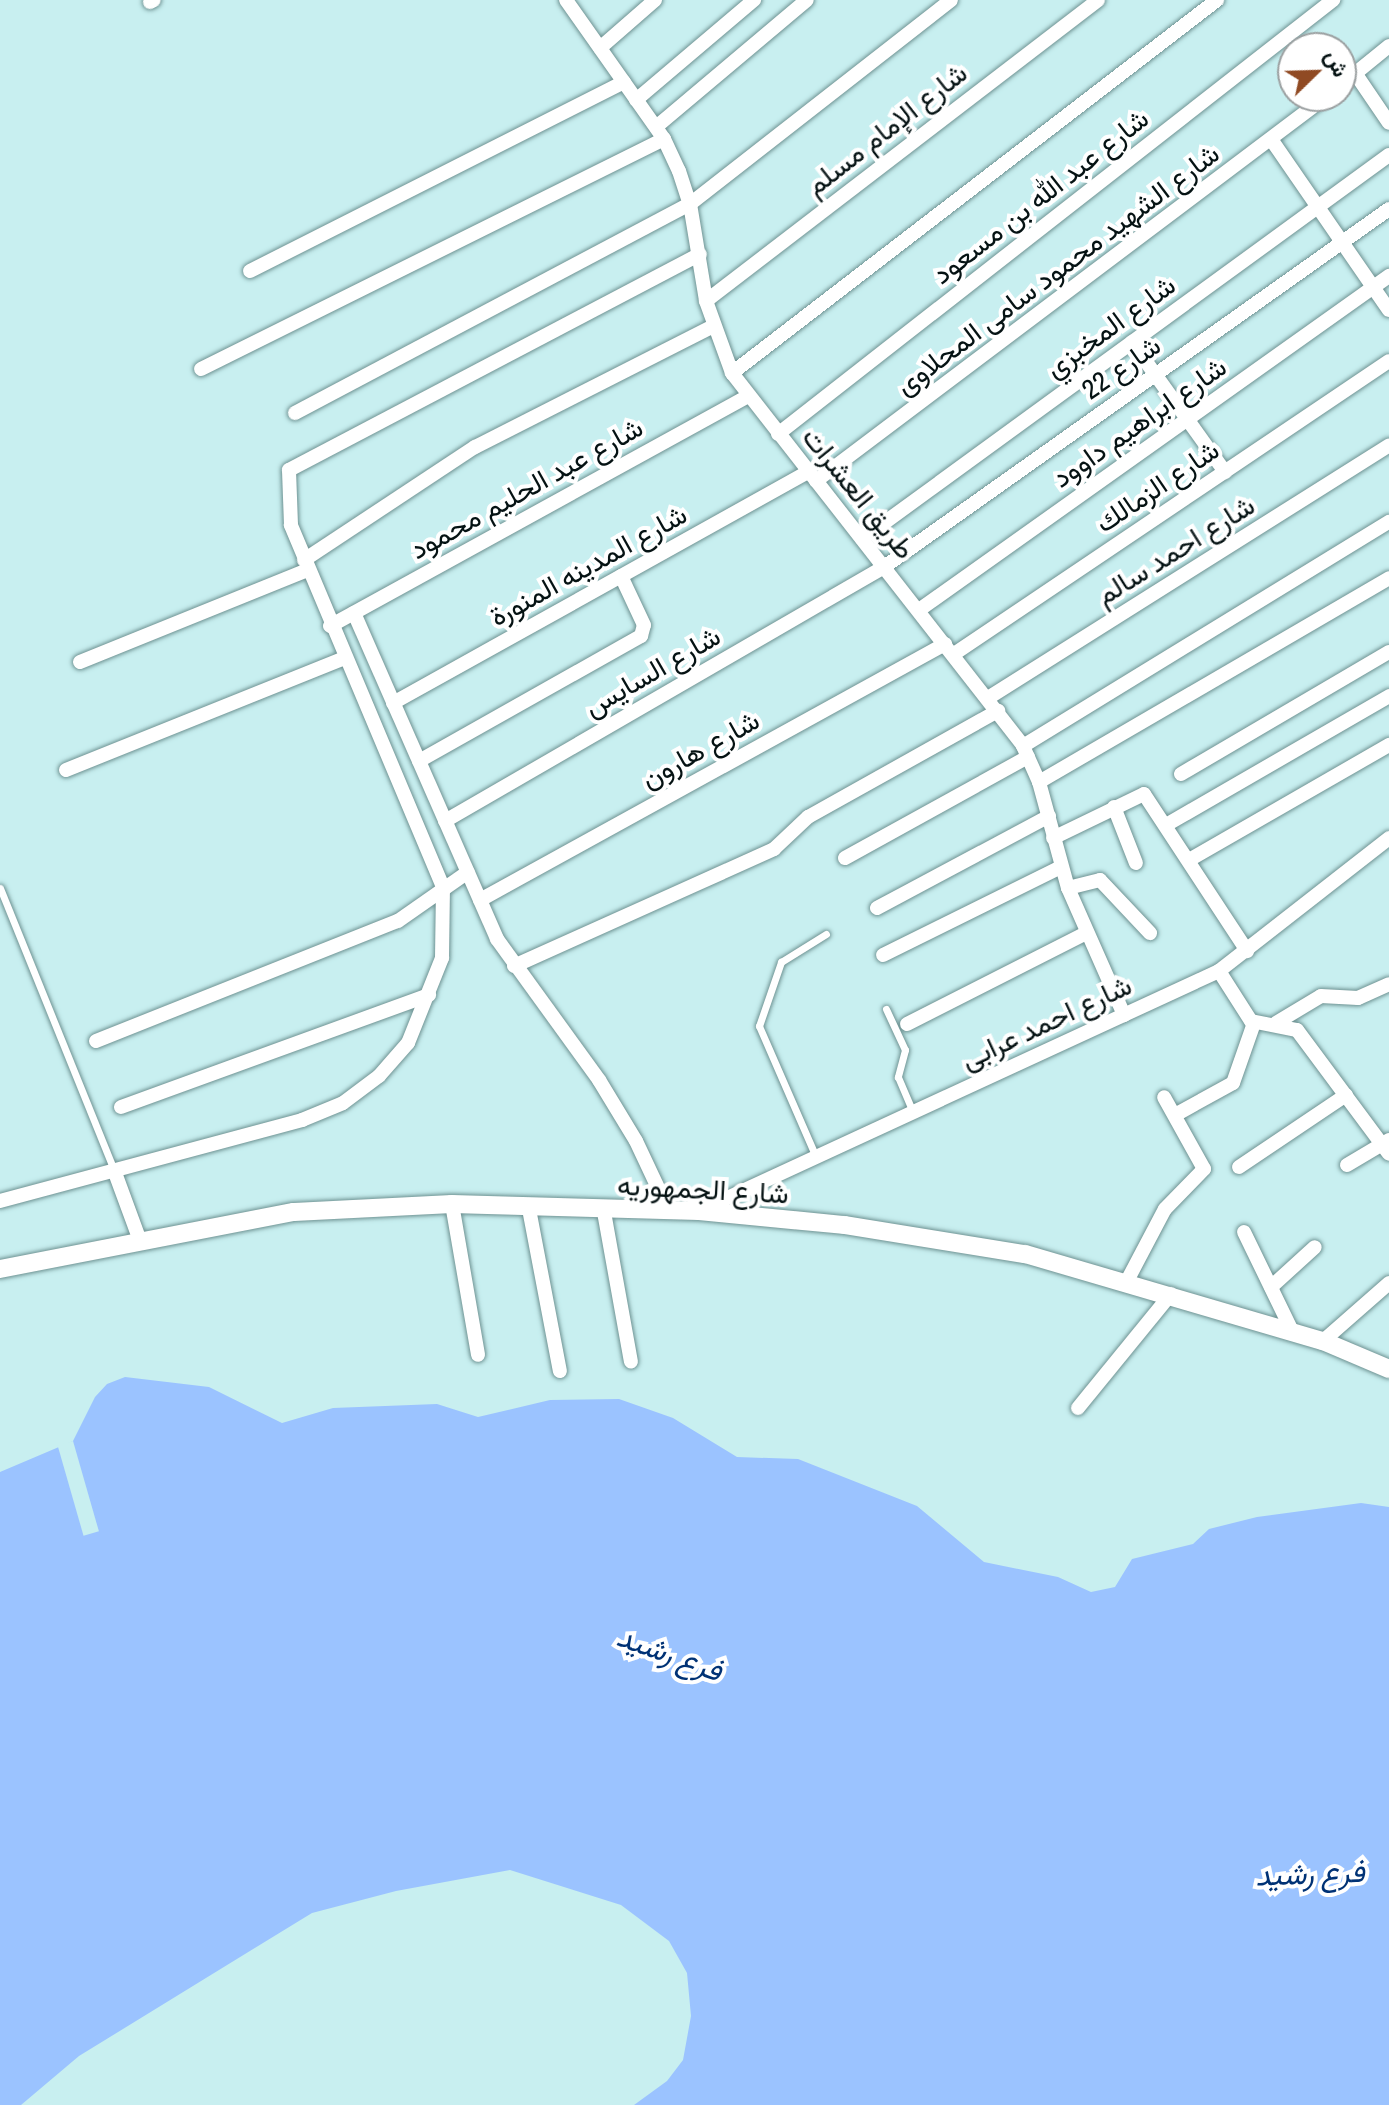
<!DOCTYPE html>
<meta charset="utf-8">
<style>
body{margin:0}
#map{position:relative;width:1389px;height:2105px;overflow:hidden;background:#c8eff0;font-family:"Archivo Narrow",Vazirmatn,sans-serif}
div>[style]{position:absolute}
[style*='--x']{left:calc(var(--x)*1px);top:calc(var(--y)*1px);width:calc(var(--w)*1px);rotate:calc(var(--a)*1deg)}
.water>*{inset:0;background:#9bc3ff}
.pier>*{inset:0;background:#c8eff0;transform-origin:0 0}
.roads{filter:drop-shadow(0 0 2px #6e9292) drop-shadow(0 0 2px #6e9292)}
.service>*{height:7px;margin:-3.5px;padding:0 3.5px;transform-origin:3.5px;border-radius:3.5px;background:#fff}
.minor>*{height:14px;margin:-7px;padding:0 7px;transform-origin:7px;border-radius:7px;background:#fff}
.tertiary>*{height:18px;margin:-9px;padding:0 9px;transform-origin:9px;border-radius:9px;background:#fff}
span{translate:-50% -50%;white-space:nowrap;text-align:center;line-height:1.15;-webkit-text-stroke:8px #fff;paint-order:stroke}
.street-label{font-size:28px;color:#051213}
.water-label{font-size:30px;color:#003275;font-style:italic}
.north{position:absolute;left:1277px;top:32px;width:80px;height:80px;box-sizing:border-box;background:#fff;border:2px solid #9ba0a1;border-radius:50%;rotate:67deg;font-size:22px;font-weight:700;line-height:32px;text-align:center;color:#051213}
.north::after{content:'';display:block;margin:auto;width:28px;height:36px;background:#904a23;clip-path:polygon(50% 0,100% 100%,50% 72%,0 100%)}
</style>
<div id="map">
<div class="water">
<i style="clip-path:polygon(125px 1377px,209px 1387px,282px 1423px,333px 1408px,437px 1404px,478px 1417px,550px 1400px,619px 1399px,673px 1418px,737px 1457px,798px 1459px,917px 1506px,984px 1562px,1058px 1577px,1091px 1592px,1115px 1587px,1132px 1559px,1193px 1544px,1209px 1529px,1257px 1517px,1361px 1503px,1389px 1507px,1389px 2105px,634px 2105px,667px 2081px,683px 2060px,691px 2016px,687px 1973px,669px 1941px,621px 1905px,510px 1870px,396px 1891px,312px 1913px,79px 2056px,21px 2105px,0 2105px,0 1472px,73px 1441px,95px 1397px,107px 1384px)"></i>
</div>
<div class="pier">
<i style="left:73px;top:1441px;width:94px;height:16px;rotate:74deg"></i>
</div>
<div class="roads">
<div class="service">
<i style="--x:0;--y:888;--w:304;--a:68"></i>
<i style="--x:886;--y:1009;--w:45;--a:65.1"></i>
<i style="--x:905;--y:1050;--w:28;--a:105"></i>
<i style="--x:898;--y:1077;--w:38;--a:67"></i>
<i style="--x:816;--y:1157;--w:143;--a:-113.5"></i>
<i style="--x:759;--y:1026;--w:68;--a:-71"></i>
<i style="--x:781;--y:962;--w:53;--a:-31.9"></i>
</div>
<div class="minor">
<i style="--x:566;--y:0;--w:170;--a:54.8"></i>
<i style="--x:664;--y:139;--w:35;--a:65"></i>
<i style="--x:679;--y:171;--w:35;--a:72"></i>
<i style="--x:690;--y:204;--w:98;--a:80.6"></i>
<i style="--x:706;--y:301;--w:77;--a:70.1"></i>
<i style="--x:732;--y:373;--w:473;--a:52"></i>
<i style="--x:1023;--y:746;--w:39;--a:66"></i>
<i style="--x:1039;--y:782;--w:110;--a:74.7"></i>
<i style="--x:1068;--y:888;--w:139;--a:66.2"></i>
<i style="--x:150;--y:2;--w:4;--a:-27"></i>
<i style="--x:600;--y:48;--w:73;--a:-41.1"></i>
<i style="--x:1355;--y:73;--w:60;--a:55.8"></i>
<i style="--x:1341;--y:85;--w:62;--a:-39.1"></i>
<i style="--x:636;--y:100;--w:155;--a:-40.3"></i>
<i style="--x:656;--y:127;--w:197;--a:-40.1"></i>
<i style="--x:1273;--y:142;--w:204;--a:55.4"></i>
<i style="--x:250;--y:271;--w:419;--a:-26.8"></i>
<i style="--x:706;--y:301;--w:494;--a:-37.5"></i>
<i style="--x:1132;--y:342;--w:160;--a:54.4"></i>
<i style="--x:201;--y:369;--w:517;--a:-26.42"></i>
<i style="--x:732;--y:373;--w:612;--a:-37.56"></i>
<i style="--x:295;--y:413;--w:447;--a:-27.9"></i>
<i style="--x:690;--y:204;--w:331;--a:-38"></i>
<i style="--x:778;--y:434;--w:705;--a:-38.02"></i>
<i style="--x:816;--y:481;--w:640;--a:-37"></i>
<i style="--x:862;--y:539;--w:652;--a:-36.08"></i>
<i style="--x:304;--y:560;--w:205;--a:-33.5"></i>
<i style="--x:475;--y:447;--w:267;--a:-26.9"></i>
<i style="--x:919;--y:610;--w:577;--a:-35.4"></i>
<i style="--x:354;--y:613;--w:356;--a:66.3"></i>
<i style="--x:497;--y:939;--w:174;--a:54.1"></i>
<i style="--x:599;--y:1080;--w:71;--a:58.8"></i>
<i style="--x:636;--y:1141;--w:77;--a:64.8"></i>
<i style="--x:330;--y:626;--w:477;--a:-28.8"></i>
<i style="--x:954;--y:654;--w:524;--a:-33.96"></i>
<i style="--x:80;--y:662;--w:246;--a:-22"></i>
<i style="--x:988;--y:698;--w:474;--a:-32.2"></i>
<i style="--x:393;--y:703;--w:475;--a:-29.1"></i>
<i style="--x:1023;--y:746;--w:429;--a:-31.5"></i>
<i style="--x:419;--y:761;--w:255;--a:-29.4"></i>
<i style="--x:641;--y:636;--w:11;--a:-75"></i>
<i style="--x:644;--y:625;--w:54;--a:-115.1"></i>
<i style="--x:66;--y:770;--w:301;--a:-21.9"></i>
<i style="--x:1181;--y:774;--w:241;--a:-30.4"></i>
<i style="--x:1039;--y:782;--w:405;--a:-30.2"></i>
<i style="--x:1114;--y:807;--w:60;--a:68.6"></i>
<i style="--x:445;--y:821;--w:507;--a:-30.05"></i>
<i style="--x:884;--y:567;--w:619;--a:-35.33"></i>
<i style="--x:1166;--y:825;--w:258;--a:-30"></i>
<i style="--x:1053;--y:838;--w:101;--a:-25.8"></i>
<i style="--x:1144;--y:794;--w:188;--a:56.7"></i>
<i style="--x:845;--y:858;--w:209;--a:-28.9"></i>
<i style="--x:1189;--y:860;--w:231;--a:-29.9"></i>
<i style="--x:1068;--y:888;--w:33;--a:-14"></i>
<i style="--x:1100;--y:880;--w:73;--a:46.7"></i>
<i style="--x:480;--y:900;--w:531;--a:-28.83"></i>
<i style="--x:877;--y:908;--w:195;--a:-28.1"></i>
<i style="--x:883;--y:955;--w:199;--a:-26.3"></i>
<i style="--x:514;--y:966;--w:285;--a:-24.2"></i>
<i style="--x:774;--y:849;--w:47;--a:-43.3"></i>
<i style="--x:808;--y:817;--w:218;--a:-29.2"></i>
<i style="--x:1219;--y:971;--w:59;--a:57.4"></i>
<i style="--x:1251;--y:1021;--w:47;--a:11.1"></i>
<i style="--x:1297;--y:1030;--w:154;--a:53.4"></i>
<i style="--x:1276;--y:1023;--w:52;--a:-31"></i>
<i style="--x:1321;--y:996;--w:37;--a:3"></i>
<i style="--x:1358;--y:998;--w:34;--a:-24"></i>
<i style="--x:907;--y:1024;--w:201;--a:-26.9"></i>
<i style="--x:96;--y:1041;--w:325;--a:-21.7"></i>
<i style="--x:398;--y:921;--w:85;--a:-35"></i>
<i style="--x:121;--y:1107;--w:328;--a:-20"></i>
<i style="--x:1175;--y:1115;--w:66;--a:-28.9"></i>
<i style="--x:1233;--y:1083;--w:64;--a:-70.7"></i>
<i style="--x:1347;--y:1165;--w:49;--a:-30.8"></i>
<i style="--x:1239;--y:1167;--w:129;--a:-33.9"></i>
<i style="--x:114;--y:1170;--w:72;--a:69.8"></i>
<i style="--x:0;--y:1201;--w:313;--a:-15"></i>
<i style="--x:302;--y:1120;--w:44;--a:-22.5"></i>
<i style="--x:343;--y:1103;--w:45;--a:-36.9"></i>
<i style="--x:379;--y:1076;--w:44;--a:-48.7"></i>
<i style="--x:408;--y:1043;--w:92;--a:-68.2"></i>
<i style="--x:442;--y:958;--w:71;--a:-89.2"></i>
<i style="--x:443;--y:887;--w:393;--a:-112.8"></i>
<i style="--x:291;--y:525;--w:55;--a:-92.1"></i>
<i style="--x:289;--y:470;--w:464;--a:-27.7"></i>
<i style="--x:452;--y:1204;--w:153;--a:80.2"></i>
<i style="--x:529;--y:1209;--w:165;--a:79.2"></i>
<i style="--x:699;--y:1211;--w:573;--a:-24.78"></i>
<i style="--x:1219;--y:971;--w:216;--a:-38"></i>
<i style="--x:604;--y:1212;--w:152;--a:79.8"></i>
<i style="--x:1244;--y:1232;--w:110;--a:64.1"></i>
<i style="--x:1127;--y:1281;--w:81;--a:-62.2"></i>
<i style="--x:1165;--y:1209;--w:56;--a:-45.7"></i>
<i style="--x:1204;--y:1169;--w:82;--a:-119.1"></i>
<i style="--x:1271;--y:1287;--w:59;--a:-42.3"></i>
<i style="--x:1323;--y:1341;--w:88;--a:-41.3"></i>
<i style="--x:1078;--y:1408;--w:147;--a:-50.8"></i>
</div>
<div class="tertiary">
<i style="--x:0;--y:1269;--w:299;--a:-11"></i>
<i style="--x:294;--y:1212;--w:158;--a:-2.9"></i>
<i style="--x:452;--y:1204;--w:247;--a:1.6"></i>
<i style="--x:699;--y:1211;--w:147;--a:5.5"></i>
<i style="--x:845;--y:1225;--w:182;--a:9.2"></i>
<i style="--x:1025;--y:1254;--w:310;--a:16.3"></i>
<i style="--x:1323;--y:1341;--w:72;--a:23"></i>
</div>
</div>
<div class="street-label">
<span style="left:886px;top:129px;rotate:-38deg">شارع الإمام مسلم</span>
<span style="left:1040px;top:196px;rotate:-38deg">شارع عبد الله بن مسعود</span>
<span style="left:1057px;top:269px;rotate:-37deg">شارع الشهيد محمود سامى المحلاوى</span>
<span style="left:1110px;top:326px;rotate:-36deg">شارع المخبزي</span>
<span style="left:1121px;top:367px;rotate:-35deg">شارع 22</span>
<span style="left:1139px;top:422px;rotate:-35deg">شارع ابراهيم داوود</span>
<span style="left:1157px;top:486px;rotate:-34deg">شارع الزمالك</span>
<span style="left:526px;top:488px;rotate:-29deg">شارع عبد الحليم محمود</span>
<span style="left:859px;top:493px;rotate:51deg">طريق العشرات</span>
<span style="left:1175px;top:550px;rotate:-32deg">شارع احمد سالم</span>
<span style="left:588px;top:565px;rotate:-29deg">شارع المدينه المنورة</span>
<span style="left:652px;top:671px;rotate:-30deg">شارع السايس</span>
<span style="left:700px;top:749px;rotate:-29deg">شارع هارون</span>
<span style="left:1046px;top:1022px;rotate:-25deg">شارع احمد عرابى</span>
<span style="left:703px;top:1189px;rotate:3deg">شارع الجمهوريه</span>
</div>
<div class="water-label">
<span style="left:670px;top:1653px;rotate:20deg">فرع رشيد</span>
<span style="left:1310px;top:1873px;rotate:-2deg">فرع رشيد</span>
</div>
<div class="north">ش</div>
</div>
